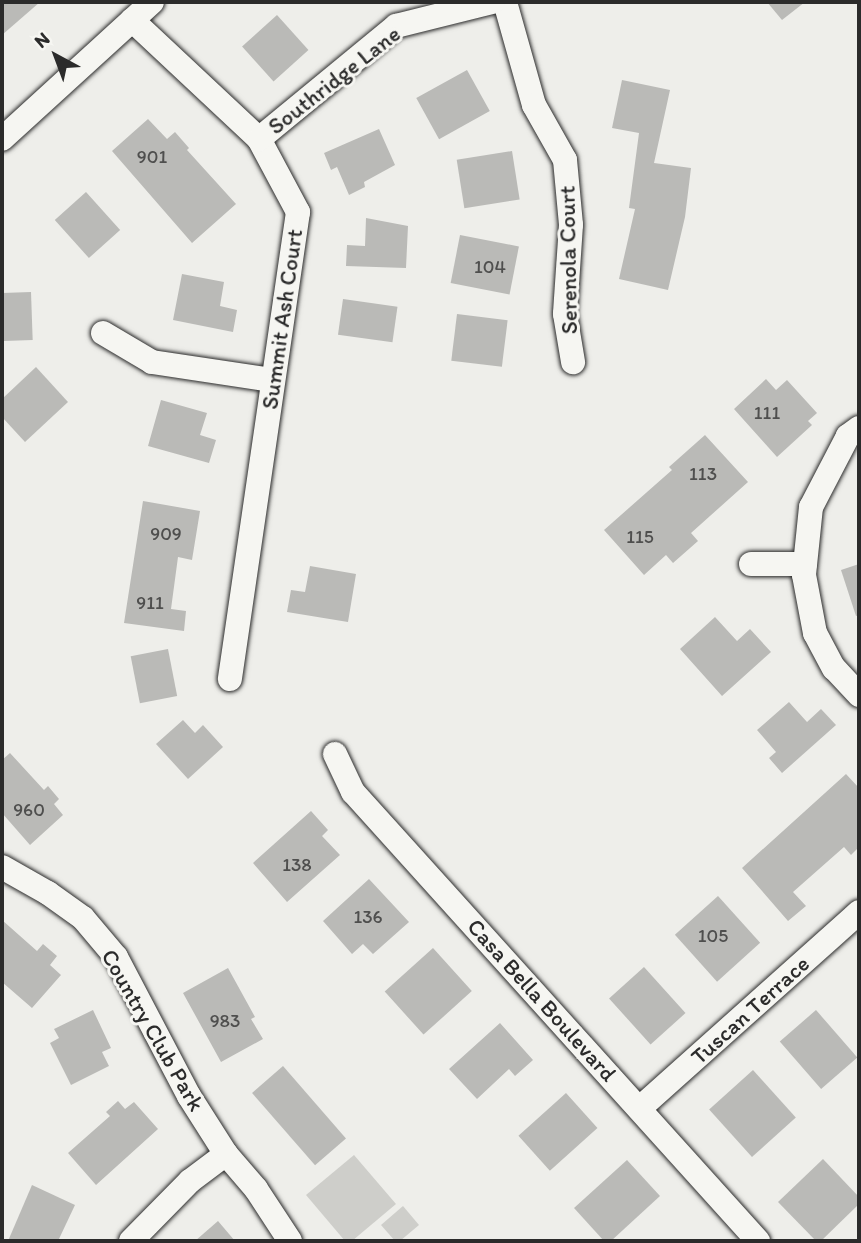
<!DOCTYPE html>
<style>
body{margin:0}
#map{position:relative;width:861px;height:1243px;overflow:hidden;background:#eeeeea;font-family:Itim,sans-serif}
div>[style]{position:absolute}
[style*='--x']{left:calc(var(--x)*1px);top:calc(var(--y)*1px);width:calc(var(--w)*1px);rotate:calc(var(--a)*1deg)}
.green>*{inset:0;background:#cececa}
.building>*{inset:0;background:#babab7;transform-origin:0 0}
.roads{filter:drop-shadow(0 0 2px #2b2b2b) drop-shadow(0 0 2px #2b2b2b)}
.minor>*{height:24px;margin:-12px;padding:0 12px;transform-origin:12px;border-radius:12px;background:#f6f6f2}
span{translate:-50% -50%;white-space:nowrap;text-align:center;line-height:1.15;-webkit-text-stroke:6px #f6f6f2;paint-order:stroke}
.number-label{font-size:19px;color:#4f4f4e}
.number-label span{-webkit-text-stroke-width:0}
.street-label{font-size:23px;color:#2b2b2b}
.frame{position:absolute;inset:0;border:4px solid #2b2b2b;pointer-events:none}
.north{position:absolute;left:21px;top:21px;width:70px;height:70px;-webkit-text-stroke:5px #f6f6f2;paint-order:stroke;rotate:319deg;font-size:19px;font-weight:700;line-height:28px;text-align:center;color:#2b2b2b}
.north::after{content:'';display:block;margin:auto;width:24px;height:32px;background:#2b2b2b;clip-path:polygon(50% 0,100% 100%,50% 72%,0 100%)}
</style>
<div id="map">
<div class="green">
<i style="clip-path:polygon(354px 1155px,396px 1204px,352px 1241px,345px 1241px,306px 1195px)"></i>
<i style="clip-path:polygon(403px 1206px,419px 1225px,400px 1241px,395px 1241px,381px 1225px)"></i>
</div>
<div class="building">
<i style="clip-path:polygon(2px 2px,40px 2px,2px 35px)"></i>
<i style="clip-path:polygon(767px 2px,805px 2px,782px 20px)"></i>
<i style="left:277px;top:15px;width:47px;height:47px;rotate:48deg"></i>
<i style="left:467px;top:70px;width:47px;height:58px;rotate:61deg"></i>
<i style="clip-path:polygon(622px 80px,670px 90px,654px 163px,691px 168px,685px 217px,668px 290px,619px 279px,635px 209px,629px 208px,639px 133px,612px 128px)"></i>
<i style="clip-path:polygon(148px 119px,167px 139px,175px 132px,189px 148px,187px 150px,236px 204px,192px 243px,112px 151px)"></i>
<i style="clip-path:polygon(379px 129px,395px 165px,364px 182px,365px 187px,349px 195px,337px 167px,331px 170px,324px 153px)"></i>
<i style="left:512px;top:151px;width:49px;height:56px;rotate:81deg"></i>
<i style="left:86px;top:192px;width:51px;height:42px;rotate:48deg"></i>
<i style="clip-path:polygon(366px 218px,408px 226px,406px 268px,346px 266px,347px 245px,365px 246px)"></i>
<i style="left:460px;top:235px;width:60px;height:49px;rotate:11deg"></i>
<i style="clip-path:polygon(182px 274px,224px 282px,220px 306px,237px 310px,233px 332px,173px 320px)"></i>
<i style="left:31px;top:292px;width:48px;height:29px;rotate:88deg"></i>
<i style="left:343px;top:299px;width:55px;height:36px;rotate:8deg"></i>
<i style="left:457px;top:314px;width:51px;height:47px;rotate:7deg"></i>
<i style="clip-path:polygon(36px 367px,68px 402px,25px 442px,2px 417px,2px 399px)"></i>
<i style="clip-path:polygon(766px 379px,776px 390px,787px 380px,817px 413px,808px 421px,812px 425px,777px 457px,734px 409px)"></i>
<i style="clip-path:polygon(161px 400px,207px 413px,200px 435px,216px 440px,209px 463px,148px 446px)"></i>
<i style="clip-path:polygon(705px 435px,748px 482px,691px 533px,698px 541px,673px 563px,666px 555px,644px 575px,604px 530px,672px 470px,669px 467px)"></i>
<i style="clip-path:polygon(143px 501px,200px 511px,192px 560px,178px 557px,171px 609px,186px 611px,184px 631px,124px 623px)"></i>
<i style="clip-path:polygon(859px 564px,859px 615px,856px 616px,841px 570px)"></i>
<i style="clip-path:polygon(310px 566px,356px 574px,348px 622px,287px 612px,291px 590px,305px 592px)"></i>
<i style="clip-path:polygon(715px 617px,737px 641px,750px 629px,771px 652px,722px 696px,680px 649px)"></i>
<i style="left:168px;top:649px;width:48px;height:38px;rotate:79deg"></i>
<i style="clip-path:polygon(789px 702px,807px 722px,821px 709px,836px 725px,782px 773px,769px 758px,776px 752px,757px 730px)"></i>
<i style="clip-path:polygon(183px 720px,195px 733px,203px 725px,223px 747px,188px 779px,156px 744px)"></i>
<i style="clip-path:polygon(10px 753px,44px 790px,48px 786px,59px 799px,54px 804px,63px 815px,30px 845px,2px 813px,2px 760px)"></i>
<i style="clip-path:polygon(846px 774px,859px 788px,859px 847px,851px 855px,844px 847px,793px 892px,806px 906px,788px 921px,742px 868px)"></i>
<i style="clip-path:polygon(311px 811px,328px 830px,322px 836px,340px 855px,287px 902px,253px 863px)"></i>
<i style="clip-path:polygon(369px 879px,409px 922px,373px 954px,363px 944px,352px 954px,323px 921px)"></i>
<i style="left:718px;top:896px;width:63px;height:58px;rotate:48deg"></i>
<i style="clip-path:polygon(2px 920px,37px 951px,43px 944px,57px 956px,50px 965px,61px 975px,32px 1008px,2px 982px)"></i>
<i style="left:433px;top:948px;width:58px;height:65px;rotate:48deg"></i>
<i style="left:644px;top:967px;width:62px;height:47px;rotate:48deg"></i>
<i style="clip-path:polygon(228px 968px,255px 1017px,251px 1019px,263px 1039px,221px 1062px,183px 993px)"></i>
<i style="clip-path:polygon(93px 1010px,111px 1048px,102px 1052px,109px 1066px,71px 1085px,50px 1043px,59px 1038px,54px 1029px)"></i>
<i style="left:816px;top:1010px;width:63px;height:48px;rotate:49deg"></i>
<i style="clip-path:polygon(500px 1023px,533px 1060px,515px 1076px,509px 1069px,477px 1099px,449px 1069px)"></i>
<i style="left:283px;top:1066px;width:96px;height:41px;rotate:49deg"></i>
<i style="left:753px;top:1070px;width:64px;height:59px;rotate:48deg"></i>
<i style="left:566px;top:1093px;width:47px;height:64px;rotate:48deg"></i>
<i style="clip-path:polygon(118px 1101px,125px 1109px,134px 1102px,158px 1129px,96px 1185px,68px 1153px,110px 1116px,106px 1112px)"></i>
<i style="clip-path:polygon(823px 1159px,859px 1197px,859px 1204px,821px 1241px,816px 1241px,778px 1202px)"></i>
<i style="clip-path:polygon(627px 1160px,660px 1196px,611px 1241px,604px 1241px,574px 1208px)"></i>
<i style="clip-path:polygon(32px 1185px,75px 1205px,58px 1241px,8px 1241px)"></i>
<i style="clip-path:polygon(218px 1221px,235px 1241px,195px 1241px)"></i>
</div>
<div class="roads">
<div class="minor">
<i style="--x:505;--y:2;--w:107;--a:74.3"></i>
<i style="--x:534;--y:105;--w:63;--a:60.6"></i>
<i style="--x:565;--y:160;--w:65;--a:84.7"></i>
<i style="--x:571;--y:225;--w:89;--a:93.9"></i>
<i style="--x:565;--y:314;--w:49;--a:80.5"></i>
<i style="--x:132;--y:20;--w:174;--a:43.1"></i>
<i style="--x:259;--y:139;--w:83;--a:61.9"></i>
<i style="--x:298;--y:212;--w:472;--a:98.3"></i>
<i style="--x:2;--y:139;--w:203;--a:-42.4"></i>
<i style="--x:259;--y:139;--w:178;--a:-39.5"></i>
<i style="--x:396;--y:26;--w:99;--a:-14"></i>
<i style="--x:103;--y:333;--w:57;--a:30.6"></i>
<i style="--x:152;--y:362;--w:122;--a:8.5"></i>
<i style="--x:859;--y:428;--w:14;--a:144"></i>
<i style="--x:848;--y:436;--w:80;--a:117.5"></i>
<i style="--x:811;--y:507;--w:68;--a:95.9"></i>
<i style="--x:804;--y:575;--w:59;--a:79.3"></i>
<i style="--x:815;--y:633;--w:40;--a:62"></i>
<i style="--x:834;--y:668;--w:37;--a:47"></i>
<i style="--x:751;--y:564;--w:54;--a:0"></i>
<i style="--x:335;--y:754;--w:42;--a:64.7"></i>
<i style="--x:353;--y:792;--w:605;--a:47.95"></i>
<i style="--x:2;--y:867;--w:53;--a:29.5"></i>
<i style="--x:48;--y:893;--w:43;--a:35.5"></i>
<i style="--x:83;--y:918;--w:51;--a:49.8"></i>
<i style="--x:116;--y:957;--w:157;--a:62.3"></i>
<i style="--x:189;--y:1096;--w:69;--a:57.5"></i>
<i style="--x:226;--y:1154;--w:46;--a:49.4"></i>
<i style="--x:256;--y:1189;--w:62;--a:56.8"></i>
<i style="--x:640;--y:1108;--w:294;--a:-41.8"></i>
<i style="--x:131;--y:1241;--w:84;--a:-45.5"></i>
<i style="--x:190;--y:1181;--w:45;--a:-36.9"></i>
</div>
</div>
<div class="number-label">
<span style="left:152px;top:157px">901</span>
<span style="left:490px;top:267px">104</span>
<span style="left:767px;top:413px">111</span>
<span style="left:703px;top:474px">113</span>
<span style="left:166px;top:534px">909</span>
<span style="left:640px;top:537px">115</span>
<span style="left:150px;top:603px">911</span>
<span style="left:29px;top:810px">960</span>
<span style="left:297px;top:865px">138</span>
<span style="left:368px;top:917px">136</span>
<span style="left:713px;top:936px">105</span>
<span style="left:225px;top:1021px">983</span>
</div>
<div class="street-label">
<span style="left:334px;top:80px;rotate:-38deg">Southridge Lane</span>
<span style="left:568px;top:260px;rotate:-91deg">Serenola Court</span>
<span style="left:282px;top:319px;rotate:-82deg">Summit Ash Court</span>
<span style="left:542px;top:1000px;rotate:48deg">Casa Bella Boulevard</span>
<span style="left:750px;top:1010px;rotate:-42deg">Tuscan Terrace</span>
<span style="left:153px;top:1030px;rotate:60deg">Country Club Park</span>
</div>
<div class="frame"></div>
<div class="north">N</div>
</div>
